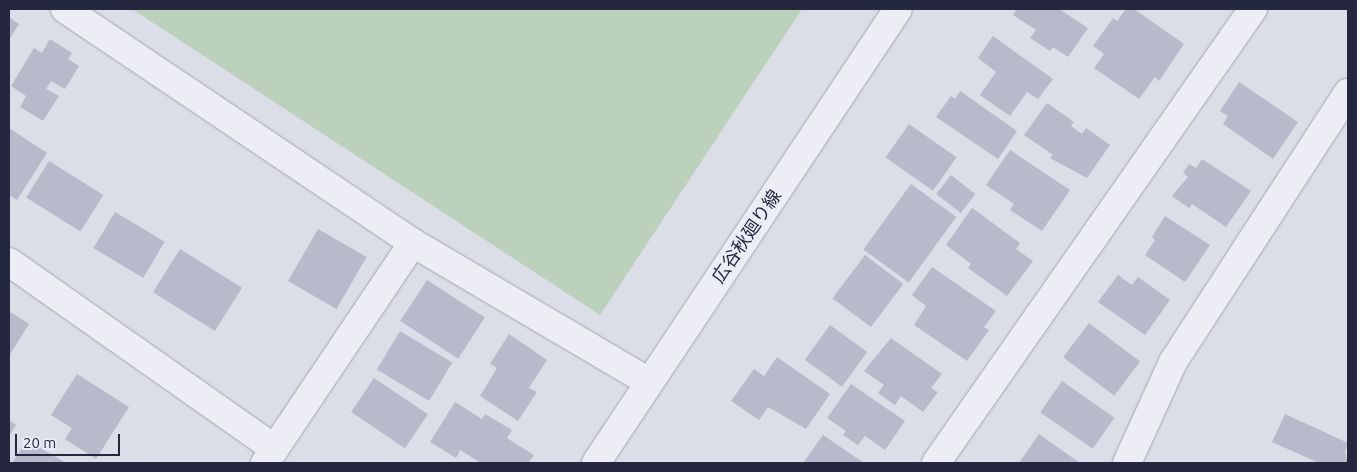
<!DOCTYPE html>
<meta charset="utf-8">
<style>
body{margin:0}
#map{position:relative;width:1357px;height:472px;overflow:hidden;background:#dbdde7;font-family:Ubuntu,"Noto Sans JP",sans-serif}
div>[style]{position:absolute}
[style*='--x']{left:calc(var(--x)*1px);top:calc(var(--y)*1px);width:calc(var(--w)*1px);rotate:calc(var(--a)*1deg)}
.green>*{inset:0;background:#bbd1bb}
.building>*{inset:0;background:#b7baca;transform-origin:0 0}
.roads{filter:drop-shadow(0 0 1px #a4a6b4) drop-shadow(0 0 1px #a4a6b4)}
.minor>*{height:28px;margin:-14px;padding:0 14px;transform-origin:14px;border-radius:14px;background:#edeef5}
span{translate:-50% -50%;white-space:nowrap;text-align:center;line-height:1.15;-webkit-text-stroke:4px #eaecf5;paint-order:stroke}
.street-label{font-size:18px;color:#24273e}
.frame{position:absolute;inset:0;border:10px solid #24273e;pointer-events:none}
.scale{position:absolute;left:15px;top:434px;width:105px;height:22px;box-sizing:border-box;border:2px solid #24273e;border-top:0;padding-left:6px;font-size:15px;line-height:18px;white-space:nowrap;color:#24273e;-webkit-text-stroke:4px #eaecf5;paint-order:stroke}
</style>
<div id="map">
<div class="green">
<i style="clip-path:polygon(132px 9px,802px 9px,600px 315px)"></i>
</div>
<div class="building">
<i style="clip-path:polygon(1017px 9px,1059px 9px,1088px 28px,1068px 57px,1053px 47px,1050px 51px,1030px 38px,1036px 30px,1013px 15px)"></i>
<i style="clip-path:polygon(1126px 9px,1134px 9px,1184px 44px,1159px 81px,1155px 77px,1139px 99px,1094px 68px,1104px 54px,1093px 46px,1113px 18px,1117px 21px)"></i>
<i style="clip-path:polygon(9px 17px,19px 24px,9px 40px)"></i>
<i style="clip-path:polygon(993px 36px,1053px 79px,1038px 99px,1027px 92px,1010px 116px,980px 95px,996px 72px,978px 58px)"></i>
<i style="clip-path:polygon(50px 39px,72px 53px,68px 59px,79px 66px,65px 89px,51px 81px,46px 89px,59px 96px,43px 121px,20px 107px,26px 96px,11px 86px,34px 48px,42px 53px)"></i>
<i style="clip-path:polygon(1239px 82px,1298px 122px,1273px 159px,1223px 124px,1228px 116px,1220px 111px)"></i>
<i style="clip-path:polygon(960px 91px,1017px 131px,998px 159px,936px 117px,951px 96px,955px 99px)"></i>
<i style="clip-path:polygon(1047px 103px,1074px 122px,1071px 126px,1082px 134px,1086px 128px,1110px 145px,1087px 178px,1050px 158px,1053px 155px,1024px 135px)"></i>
<i style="left:909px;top:124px;width:58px;height:41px;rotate:35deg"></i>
<i style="clip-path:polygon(9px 128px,47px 153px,17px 200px,9px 195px)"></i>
<i style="clip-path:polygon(1010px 150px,1070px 190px,1042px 231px,1010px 210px,1014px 204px,986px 185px)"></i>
<i style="clip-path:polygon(1202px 159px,1251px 191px,1226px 227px,1192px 204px,1189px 208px,1172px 196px,1188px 177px,1183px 173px,1189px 164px,1196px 168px)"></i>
<i style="left:49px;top:161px;width:64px;height:43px;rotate:32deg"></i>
<i style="left:951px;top:175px;width:31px;height:24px;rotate:38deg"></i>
<i style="left:911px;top:184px;width:56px;height:81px;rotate:36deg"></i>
<i style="clip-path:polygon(972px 208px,1020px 243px,1016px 249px,1033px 261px,1007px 296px,968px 268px,971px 264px,946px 245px)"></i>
<i style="left:115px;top:212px;width:58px;height:42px;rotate:31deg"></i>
<i style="clip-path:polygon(1165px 216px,1210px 245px,1185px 282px,1145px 255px,1155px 240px,1152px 237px)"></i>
<i style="left:318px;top:229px;width:56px;height:60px;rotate:30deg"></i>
<i style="left:180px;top:249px;width:73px;height:51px;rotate:32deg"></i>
<i style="left:865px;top:255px;width:48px;height:54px;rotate:37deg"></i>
<i style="clip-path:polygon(932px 267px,996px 311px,984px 327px,989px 330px,967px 361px,914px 325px,926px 306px,912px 295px)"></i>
<i style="clip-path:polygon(1118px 275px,1132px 285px,1138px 277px,1170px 300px,1145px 335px,1098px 302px)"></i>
<i style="left:427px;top:280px;width:69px;height:49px;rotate:33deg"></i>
<i style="clip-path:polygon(9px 311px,29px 324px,9px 356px)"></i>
<i style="left:1089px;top:323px;width:64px;height:43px;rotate:37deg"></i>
<i style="left:830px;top:325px;width:46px;height:43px;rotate:36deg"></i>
<i style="left:400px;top:331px;width:61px;height:45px;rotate:31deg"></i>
<i style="clip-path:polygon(509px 334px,547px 360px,529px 388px,537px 392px,518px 421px,480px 396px,497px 368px,490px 364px)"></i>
<i style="clip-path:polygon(891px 338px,942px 374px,931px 388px,938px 392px,923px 412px,901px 396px,895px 405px,878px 393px,884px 385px,864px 371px)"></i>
<i style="clip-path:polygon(777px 357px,830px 394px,806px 429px,768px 407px,759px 420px,731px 401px,754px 369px,764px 376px)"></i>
<i style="clip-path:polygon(77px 374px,129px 407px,96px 459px,65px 439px,72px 428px,51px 415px)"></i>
<i style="left:374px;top:378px;width:65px;height:41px;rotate:34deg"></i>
<i style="left:1062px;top:381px;width:64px;height:38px;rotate:35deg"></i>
<i style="clip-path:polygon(851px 384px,905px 421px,885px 450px,865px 436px,858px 445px,843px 435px,846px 431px,827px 418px)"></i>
<i style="clip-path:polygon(455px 402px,482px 419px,485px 414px,512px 430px,507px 438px,534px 455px,528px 463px,481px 463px,460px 450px,456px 458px,430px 442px)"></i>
<i style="clip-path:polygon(1285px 414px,1348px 443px,1345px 452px,1348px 463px,1319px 463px,1272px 442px)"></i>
<i style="clip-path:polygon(9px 420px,16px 425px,9px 436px)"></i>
<i style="clip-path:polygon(1039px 434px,1080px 463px,1019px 463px)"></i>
<i style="clip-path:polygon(823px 435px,864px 463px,803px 463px)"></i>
<i style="clip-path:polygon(27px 440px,66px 463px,12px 463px)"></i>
</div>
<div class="roads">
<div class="minor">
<i style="--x:65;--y:9;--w:419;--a:33.9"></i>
<i style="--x:413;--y:243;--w:274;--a:30.5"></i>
<i style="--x:9;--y:262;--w:325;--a:35.1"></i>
<i style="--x:265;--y:463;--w:265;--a:-56.1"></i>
<i style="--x:596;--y:463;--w:545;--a:-56.37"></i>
<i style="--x:936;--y:463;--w:554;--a:-55.08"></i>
<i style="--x:1127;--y:463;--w:111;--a:-65.5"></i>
<i style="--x:1173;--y:362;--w:321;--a:-57"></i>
</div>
</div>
<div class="street-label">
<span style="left:746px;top:236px;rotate:-56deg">広谷秋廻り線</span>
</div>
<div class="frame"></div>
<div class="scale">20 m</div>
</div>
